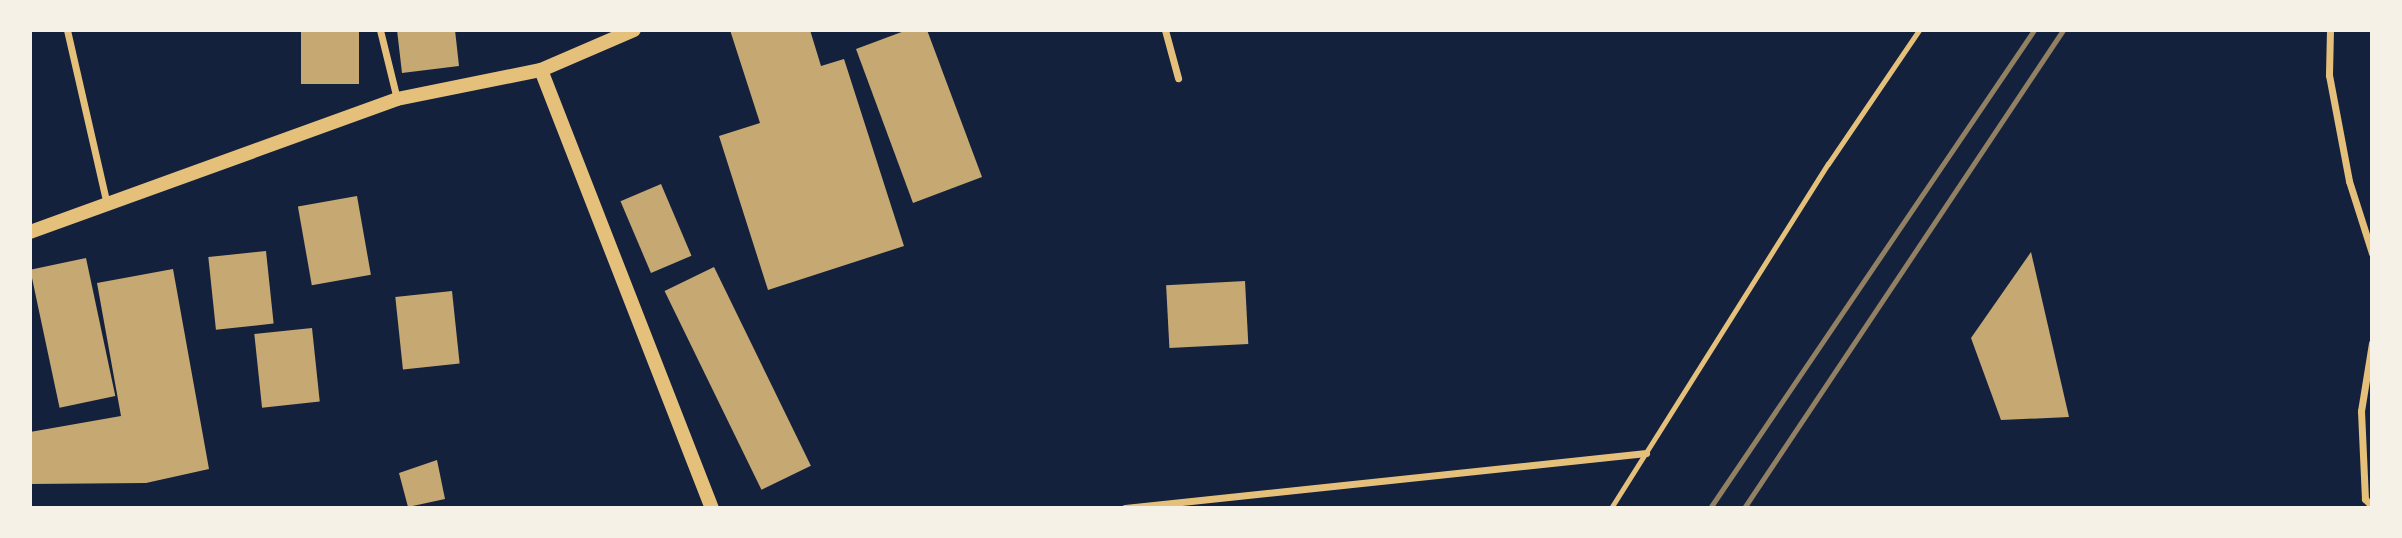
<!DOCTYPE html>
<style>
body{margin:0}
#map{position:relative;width:2402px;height:538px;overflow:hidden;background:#14213d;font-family:"Libre Baskerville",serif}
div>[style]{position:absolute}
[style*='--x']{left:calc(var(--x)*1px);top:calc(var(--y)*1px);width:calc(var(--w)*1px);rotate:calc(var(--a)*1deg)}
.building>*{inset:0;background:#c6a872;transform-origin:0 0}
.service>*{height:5px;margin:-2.5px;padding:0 2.5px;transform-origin:2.5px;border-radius:2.5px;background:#e5c07b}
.minor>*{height:7px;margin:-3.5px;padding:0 3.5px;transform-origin:3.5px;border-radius:3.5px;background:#e5c07b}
.secondary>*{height:14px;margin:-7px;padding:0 7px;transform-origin:7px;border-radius:7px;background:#e5c07b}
.rail>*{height:5px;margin:-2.5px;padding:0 2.5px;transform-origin:2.5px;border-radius:2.5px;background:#918062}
span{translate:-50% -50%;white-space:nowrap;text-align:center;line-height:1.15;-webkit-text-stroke:7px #f6f1e7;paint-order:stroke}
.frame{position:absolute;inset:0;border:32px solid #f6f1e7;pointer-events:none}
</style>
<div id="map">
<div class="building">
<i style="left:301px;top:30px;width:58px;height:54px"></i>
<i style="clip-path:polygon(397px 30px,455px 30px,459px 66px,402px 73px)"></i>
<i style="clip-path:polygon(730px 30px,810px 30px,821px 66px,844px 59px,904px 246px,768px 290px,719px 136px,760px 123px)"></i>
<i style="clip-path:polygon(907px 30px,927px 30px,982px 177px,913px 203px,856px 49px)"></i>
<i style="left:661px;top:184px;width:78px;height:44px;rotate:67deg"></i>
<i style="left:357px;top:196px;width:80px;height:60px;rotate:80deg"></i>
<i style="left:266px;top:251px;width:73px;height:58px;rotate:84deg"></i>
<i style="clip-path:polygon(2031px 252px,2069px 417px,2001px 420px,1971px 338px)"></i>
<i style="left:86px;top:258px;width:141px;height:57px;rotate:78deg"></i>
<i style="left:714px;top:267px;width:221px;height:55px;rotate:64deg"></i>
<i style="clip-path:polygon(173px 269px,209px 469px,146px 483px,30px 484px,30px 432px,121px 416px,97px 283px)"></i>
<i style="left:1245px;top:281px;width:63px;height:79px;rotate:87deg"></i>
<i style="left:452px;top:291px;width:73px;height:57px;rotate:84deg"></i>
<i style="left:312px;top:328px;width:74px;height:58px;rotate:84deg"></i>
<i style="clip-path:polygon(437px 460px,445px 499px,408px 507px,399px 473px)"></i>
</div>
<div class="service">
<i style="--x:1611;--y:508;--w:407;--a:-57.8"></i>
<i style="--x:1828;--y:164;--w:162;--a:-55.8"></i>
</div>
<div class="minor">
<i style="--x:67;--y:30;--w:179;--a:77.1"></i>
<i style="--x:380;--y:30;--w:71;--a:76.2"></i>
<i style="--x:1165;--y:30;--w:50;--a:74.8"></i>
<i style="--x:2330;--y:30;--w:45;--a:91.3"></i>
<i style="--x:2329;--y:75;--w:108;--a:79.3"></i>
<i style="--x:2349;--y:181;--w:76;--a:72.3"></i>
<i style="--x:2372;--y:343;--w:69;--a:99.2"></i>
<i style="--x:2361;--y:411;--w:88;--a:87.4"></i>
<i style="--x:2365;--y:499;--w:10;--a:45"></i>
<i style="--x:1125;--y:508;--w:524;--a:-6.03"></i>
</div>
<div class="secondary">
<i style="--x:541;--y:70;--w:470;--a:68.7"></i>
<i style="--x:30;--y:232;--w:390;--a:-19.9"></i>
<i style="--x:397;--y:99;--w:147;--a:-11.4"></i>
<i style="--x:541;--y:70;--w:101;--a:-23.3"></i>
</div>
<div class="rail">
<i style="--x:1710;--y:508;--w:577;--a:-55.87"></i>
<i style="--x:1744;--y:508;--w:575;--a:-56.28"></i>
</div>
<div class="frame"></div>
</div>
